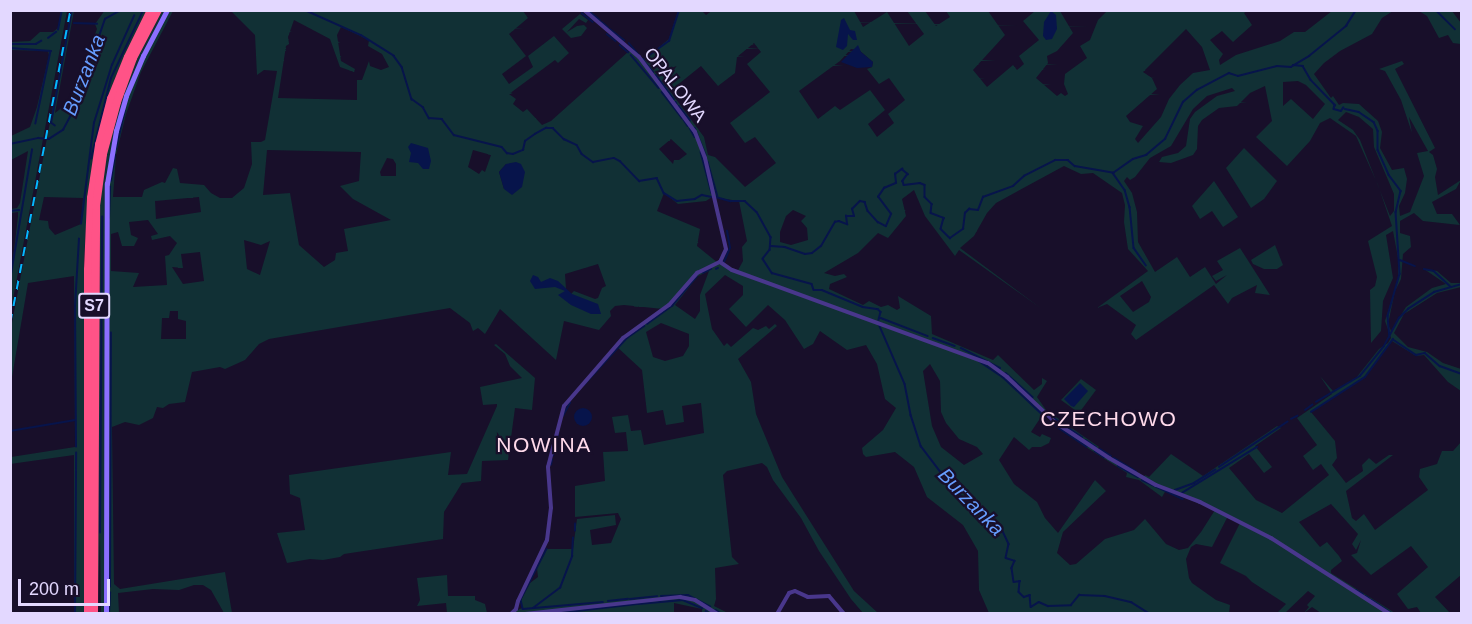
<!DOCTYPE html>
<style>
body{margin:0}
#map{position:relative;width:1472px;height:624px;overflow:hidden;background:#180f2a;font-family:Arial,sans-serif}
div>[style]{position:absolute}
[style*='--x']{left:calc(var(--x)*1px);top:calc(var(--y)*1px);width:calc(var(--w)*1px);rotate:calc(var(--a)*1deg)}
.green>*{inset:0;background:#113035}
.water>*{inset:0;background:#07144b}
.round{border-radius:50%}
.stream>*{height:1.5px;margin:-0.75px;padding:0 0.75px;transform-origin:0.75px;border-radius:0.75px;background:#07144b}
.street>*{height:4px;margin:-2px;padding:0 2px;transform-origin:2px;border-radius:2px;background:#49378c}
.secondary>*{height:4.5px;margin:-2.25px;padding:0 2.25px;transform-origin:2.25px;border-radius:2.25px;background:#8c6fff}
.highway>*{height:8px;margin:-4px;padding:0 4px;transform-origin:4px;border-radius:4px;background:#ff5387}
.rail>*{height:1.5px;margin-top:-0.75px;transform-origin:0;background:repeating-linear-gradient(90deg,#04b9ff 0 9px,transparent 0 17px)}
span{translate:-50% -50%;white-space:nowrap;text-align:center;line-height:1.15;-webkit-text-stroke:4.5px #180f2a;paint-order:stroke}
.shield-label span{padding:2px 4px;background:#180f2a;border:2px solid;border-radius:4px;-webkit-text-stroke-width:0}
.shield-label{font-size:16px;color:#e3d8ff;font-weight:700}
.street-label{font-size:18px;color:#e3d8ff}
.water-label{font-size:20px;color:#669dff;font-style:italic}
.quarter-label{font-size:21px;color:#ffdaeb;letter-spacing:1.5px}
.frame{position:absolute;inset:0;border:12px solid #e3d8ff;pointer-events:none}
.scale{position:absolute;left:18px;top:579px;width:92px;height:27px;box-sizing:border-box;border:3px solid #e3d8ff;border-top:0;padding-left:8px;font-size:18px;line-height:21px;white-space:nowrap;color:#e3d8ff;-webkit-text-stroke:4px #180f2a;paint-order:stroke}
</style>
<div id="map">
<div class="green">
<i style="clip-path:polygon(evenodd,105px 10px,147px 11px,115px 78px,97px 141px,88px 192px,84px 261px,85px 613px,74px 613px,74px 455px,10px 464px,11px 457px,75px 447px,74px 276px,28px 283px,11px 383px,11px 328px,71px 11px,74px 11px,55px 113px,69px 102px,97px 29px,95px 24px,105px 10px,44px 197px,83px 198px,81px 224px,55px 235px,49px 228px,48px 221px,39px 220px,44px 197px)"></i>
<i style="clip-path:polygon(evenodd,230px 10px,523px 11px,528px 18px,509px 34px,526px 56px,502px 74px,509px 84px,533px 67px,528px 56px,554px 36px,569px 53px,558px 63px,555px 60px,509px 94px,516px 99px,513px 104px,523px 112px,527px 109px,542px 125px,551px 121px,628px 52px,632px 51px,642px 61px,664px 43px,669px 39px,678px 11px,702px 11px,706px 15px,713px 10px,854px 11px,863px 27px,887px 12px,909px 46px,924px 34px,907px 11px,925px 11px,936px 26px,950px 17px,946px 11px,988px 11px,1005px 35px,973px 70px,987px 87px,1013px 65px,1017px 70px,1024px 64px,1019px 56px,1039px 40px,1023px 21px,1035px 11px,1060px 11px,1073px 33px,1057px 51px,1047px 56px,1048px 63px,1036px 78px,1057px 96px,1061px 93px,1065px 96px,1068px 94px,1064px 84px,1065px 74px,1087px 58px,1080px 46px,1090px 40px,1098px 20px,1107px 11px,1247px 11px,1244px 13px,1252px 25px,1233px 42px,1222px 31px,1210px 40px,1223px 54px,1219px 60px,1220px 65px,1236px 55px,1280px 41px,1294px 32px,1305px 32px,1332px 11px,1393px 11px,1382px 18px,1372px 34px,1340px 51px,1324px 63px,1314px 74px,1331px 98px,1333px 96px,1339px 105px,1343px 103px,1359px 104px,1378px 121px,1382px 132px,1380px 148px,1392px 170px,1404px 168px,1407px 179px,1405px 193px,1399px 206px,1400px 216px,1410px 212px,1424px 176px,1417px 153px,1428px 151px,1409px 117px,1412px 133px,1401px 100px,1385px 71px,1379px 69px,1402px 61px,1404px 64px,1395px 69px,1435px 148px,1429px 152px,1433px 155px,1437px 169px,1435px 177px,1438px 195px,1461px 180px,1456px 189px,1432px 202px,1437px 214px,1452px 214px,1460px 225px,1423px 221px,1414px 213px,1400px 221px,1400px 233px,1410px 236px,1411px 247px,1403px 254px,1401px 279px,1395px 291px,1388px 324px,1391px 331px,1406px 307px,1432px 288px,1446px 284px,1424px 269px,1437px 271px,1451px 283px,1461px 283px,1461px 287px,1437px 293px,1404px 314px,1394px 333px,1408px 347px,1427px 352px,1443px 363px,1461px 369px,1461px 391px,1448px 382px,1424px 355px,1416px 356px,1392px 341px,1365px 377px,1311px 412px,1335px 441px,1337px 458px,1332px 465px,1346px 483px,1363px 471px,1362px 465px,1369px 458px,1376px 464px,1389px 455px,1393px 455px,1346px 491px,1352px 518px,1356px 521px,1364px 514px,1375px 530px,1428px 490px,1419px 477px,1420px 469px,1437px 464px,1442px 451px,1453px 451px,1461px 442px,1461px 575px,1435px 597px,1450px 613px,1421px 613px,1417px 607px,1408px 609px,1397px 594px,1428px 567px,1411px 546px,1371px 575px,1351px 555px,1357px 553px,1361px 540px,1356px 550px,1352px 544px,1358px 534px,1331px 504px,1299px 522px,1320px 547px,1327px 542px,1339px 556px,1342px 561px,1331px 570px,1331px 573px,1395px 613px,1321px 613px,1312px 607px,1304px 613px,1309px 607px,1307px 605px,1315px 596px,1308px 591px,1285px 613px,1277px 613px,1286px 604px,1252px 582px,1246px 576px,1220px 563px,1240px 523px,1228px 516px,1212px 547px,1196px 544px,1191px 547px,1186px 559px,1189px 578px,1192px 583px,1216px 600px,1230px 605px,1229px 613px,989px 613px,979px 590px,978px 551px,963px 525px,927px 497px,914px 467px,895px 452px,866px 457px,863px 454px,862px 448px,883px 430px,896px 408px,885px 399px,877px 364px,866px 345px,847px 350px,820px 331px,813px 344px,804px 349px,785px 320px,768px 305px,746px 327px,729px 309px,743px 295px,743px 286px,725px 275px,705px 294px,712px 329px,724px 346px,727px 343px,731px 347px,753px 328px,758px 330px,766px 326px,769px 329px,775px 324px,777px 326px,738px 359px,751px 382px,756px 414px,782px 477px,854px 591px,878px 613px,863px 613px,851px 599px,819px 551px,801px 518px,773px 480px,767px 467px,762px 463px,727px 471px,723px 475px,732px 557px,739px 564px,715px 568px,716px 599px,714px 606px,728px 613px,702px 613px,702px 609px,674px 603px,674px 613px,511px 613px,522px 608px,521px 600px,530px 583px,538px 577px,537px 568px,547px 549px,573px 549px,577px 519px,615px 515px,616px 525px,590px 530px,592px 545px,611px 543px,621px 519px,618px 513px,575px 517px,575px 486px,605px 481px,603px 452px,628px 451px,626px 432px,615px 433px,612px 417px,628px 415px,631px 431px,641px 430px,644px 445px,704px 433px,701px 403px,682px 406px,684px 422px,666px 425px,663px 410px,647px 413px,642px 370px,616px 346px,663px 309px,624px 305px,615px 306px,610px 311px,611px 316px,599px 330px,564px 321px,556px 360px,500px 309px,485px 334px,478px 328px,473px 331px,470px 323px,450px 308px,269px 339px,259px 344px,245px 360px,225px 369px,220px 367px,192px 372px,185px 402px,169px 404px,163px 408px,157px 407px,153px 418px,139px 425px,125px 422px,112px 427px,114px 584px,120px 589px,225px 572px,232px 613px,224px 613px,211px 590px,203px 585px,194px 585px,179px 590px,153px 589px,118px 593px,119px 613px,101px 613px,100px 533px,97px 613px,100px 201px,105px 160px,118px 108px,136px 59px,161px 11px,173px 11px,141px 72px,126px 114px,116px 155px,113px 197px,142px 197px,144px 190px,162px 182px,165px 183px,173px 168px,177px 169px,180px 183px,204px 185px,211px 193px,220px 198px,232px 198px,244px 188px,252px 164px,251px 142px,261px 142px,265px 140px,277px 71px,264px 70px,257px 75px,255px 35px,230px 10px,294px 20px,330px 39px,340px 67px,354px 72px,355px 69px,341px 61px,337px 35px,341px 27px,369px 40px,368px 46px,382px 54px,389px 67px,381px 70px,370px 66px,369px 61px,362px 80px,357px 80px,357px 100px,278px 98px,286px 46px,289px 44px,288px 37px,294px 20px,230px 10px,1186px 29px,1202px 47px,1210px 70px,1193px 73px,1180px 85px,1169px 99px,1161px 117px,1138px 143px,1135px 139px,1143px 126px,1130px 122px,1126px 116px,1157px 89px,1152px 78px,1143px 72px,1186px 29px,230px 10px,754px 43px,761px 52px,747px 64px,770px 92px,730px 123px,745px 143px,755px 137px,776px 163px,745px 187px,715px 157px,708px 155px,704px 137px,670px 91px,701px 66px,718px 86px,735px 73px,737px 57px,754px 43px,230px 10px,851px 49px,859px 50px,873px 62px,872px 67px,867px 69px,879px 84px,889px 78px,905px 100px,888px 114px,894px 123px,877px 137px,868px 124px,885px 110px,870px 90px,840px 110px,835px 106px,818px 119px,799px 91px,840px 61px,851px 49px,230px 10px,1298px 81px,1306px 85px,1325px 104px,1313px 119px,1291px 99px,1283px 106px,1283px 82px,1298px 81px,230px 10px,1265px 86px,1272px 121px,1256px 137px,1287px 166px,1310px 141px,1320px 123px,1330px 118px,1356px 136px,1378px 185px,1392px 226px,1368px 241px,1377px 277px,1375px 286px,1370px 290px,1371px 343px,1381px 331px,1383px 301px,1393px 278px,1386px 235px,1393px 231px,1398px 258px,1398px 279px,1385px 321px,1391px 338px,1388px 343px,1379px 349px,1356px 378px,1333px 391px,1320px 376px,1332px 394px,1297px 418px,1317px 445px,1303px 456px,1313px 470px,1321px 464px,1329px 475px,1282px 513px,1256px 500px,1229px 468px,1249px 454px,1264px 473px,1272px 467px,1255px 446px,1281px 428px,1277px 426px,1203px 476px,1171px 454px,1149px 477px,1145px 475px,1143px 478px,1097px 449px,1099px 447px,1046px 410px,1037px 397px,1047px 381px,1042px 378px,1042px 384px,1034px 390px,998px 355px,993px 360px,932px 334px,931px 316px,898px 296px,900px 308px,897px 310px,888px 305px,881px 307px,869px 301px,863px 305px,829px 289px,830px 284px,847px 277px,844px 274px,835px 276px,824px 273px,858px 253px,878px 233px,888px 238px,906px 216px,902px 199px,914px 190px,925px 216px,955px 256px,959px 250px,1042px 309px,960px 248px,974px 236px,987px 213px,996px 203px,1064px 166px,1081px 174px,1093px 173px,1122px 193px,1125px 205px,1124px 222px,1128px 249px,1148px 271px,1097px 308px,1107px 304px,1136px 325px,1131px 334px,1136px 340px,1214px 285px,1228px 304px,1232px 298px,1257px 285px,1255px 293px,1270px 295px,1240px 248px,1217px 261px,1223px 270px,1212px 276px,1216px 281px,1227px 275px,1216px 284px,1205px 267px,1190px 277px,1177px 257px,1155px 272px,1138px 242px,1137px 212px,1132px 193px,1124px 181px,1127px 177px,1130px 180px,1135px 177px,1150px 158px,1171px 146px,1193px 109px,1207px 96px,1232px 88px,1235px 91px,1217px 96px,1195px 112px,1190px 119px,1186px 146px,1178px 153px,1162px 157px,1159px 162px,1171px 163px,1193px 155px,1197px 149px,1198px 126px,1202px 120px,1219px 108px,1237px 106px,1250px 93px,1265px 86px,230px 10px,1346px 112px,1359px 117px,1373px 129px,1374px 147px,1394px 194px,1394px 211px,1390px 216px,1360px 140px,1353px 130px,1338px 120px,1346px 112px,230px 10px,671px 139px,687px 154px,679px 160px,674px 160px,673px 164px,659px 149px,671px 139px,230px 10px,267px 150px,361px 152px,359px 181px,340px 186px,353px 199px,391px 220px,344px 229px,348px 251px,336px 253px,335px 260px,324px 267px,299px 245px,290px 193px,263px 195px,267px 150px,230px 10px,473px 150px,491px 155px,485px 172px,482px 170px,479px 174px,468px 167px,473px 150px,230px 10px,387px 158px,393px 159px,396px 164px,396px 176px,381px 176px,380px 172px,387px 158px,230px 10px,506px 164px,522px 181px,504px 189px,499px 172px,506px 164px,230px 10px,664px 193px,678px 204px,706px 201px,712px 197px,739px 201px,747px 241px,742px 247px,743px 261px,737px 272px,718px 263px,697px 246px,700px 229px,657px 211px,664px 193px,230px 10px,199px 197px,201px 212px,156px 219px,155px 201px,199px 197px,230px 10px,793px 210px,806px 216px,801px 221px,807px 228px,808px 240px,791px 245px,780px 242px,780px 232px,786px 216px,793px 210px,230px 10px,148px 220px,158px 234px,151px 236px,152px 240px,170px 236px,177px 243px,169px 255px,165px 256px,167px 285px,133px 287px,139px 273px,111px 271px,111px 234px,118px 232px,122px 246px,134px 246px,138px 238px,131px 235px,129px 222px,148px 220px,230px 10px,244px 240px,261px 245px,270px 241px,260px 275px,247px 269px,244px 240px,230px 10px,200px 252px,204px 281px,183px 284px,172px 267px,183px 268px,181px 254px,200px 252px,230px 10px,598px 264px,606px 286px,602px 288px,598px 298px,595px 299px,574px 291px,571px 294px,566px 289px,565px 274px,598px 264px,230px 10px,709px 271px,700px 295px,700px 311px,695px 319px,675px 305px,698px 276px,709px 271px,230px 10px,1142px 281px,1151px 297px,1149px 302px,1133px 312px,1120px 296px,1142px 281px,230px 10px,170px 311px,178px 311px,178px 319px,186px 321px,186px 339px,161px 339px,162px 318px,169px 318px,170px 311px,230px 10px,661px 323px,689px 334px,689px 346px,683px 356px,665px 361px,653px 357px,646px 332px,661px 323px,230px 10px,930px 364px,940px 381px,941px 412px,946px 423px,959px 439px,977px 447px,983px 454px,964px 465px,941px 447px,932px 426px,923px 371px,930px 364px,230px 10px,1043px 414px,1089px 449px,1127px 473px,1126px 477px,1139px 480px,1162px 497px,1166px 490px,1215px 510px,1201px 532px,1188px 548px,1179px 550px,1166px 544px,1145px 519px,1134px 530px,1105px 539px,1076px 564px,1070px 565px,1057px 553px,1063px 532px,1106px 491px,1095px 480px,1058px 533px,1045px 518px,1037px 502px,1014px 484px,999px 460px,1014px 437px,1029px 450px,1032px 447px,1041px 447px,1049px 443px,1051px 438px,1042px 434px,1040px 437px,1031px 432px,1043px 414px)"></i>
<i style="clip-path:polygon(61px 11px,67px 11px,11px 310px,11px 276px,18px 216px,18px 212px,11px 213px,11px 209px,17px 208px,20px 203px,28px 151px,11px 160px,11px 136px,30px 127px,37px 107px,49px 55px,48px 51px,11px 50px,11px 42px,30px 41px,40px 32px,53px 32px,58px 28px)"></i>
<i style="clip-path:polygon(1419px 11px,1452px 11px,1461px 23px,1461px 44px,1453px 43px,1448px 35px,1439px 38px,1427px 16px)"></i>
<i style="clip-path:polygon(580px 14px,588px 20px,586px 23px,579px 19px,567px 32px,577px 26px,584px 25px,587px 28px,581px 36px,571px 38px,562px 29px)"></i>
<i style="clip-path:polygon(1244px 148px,1277px 181px,1264px 199px,1251px 208px,1226px 168px)"></i>
<i style="clip-path:polygon(1214px 181px,1238px 217px,1223px 227px,1212px 211px,1200px 219px,1192px 206px)"></i>
<i style="clip-path:polygon(1275px 245px,1283px 265px,1277px 269px,1264px 269px,1253px 264px,1251px 260px)"></i>
<i style="clip-path:polygon(496px 344px,535px 378px,532px 410px,515px 408px,508px 460px,482px 461px,481px 481px,462px 483px,444px 512px,443px 539px,344px 554px,340px 557px,323px 560px,310px 559px,287px 563px,277px 533px,305px 530px,300px 498px,290px 494px,289px 475px,451px 452px,448px 475px,467px 474px,497px 406px,497px 404px,483px 405px,480px 387px,522px 378px,510px 366px,505px 354px,494px 345px)"></i>
<i style="clip-path:polygon(1081px 379px,1096px 390px,1079px 413px,1061px 400px)"></i>
<i style="clip-path:polygon(447px 575px,448px 596px,475px 596px,475px 600px,485px 604px,487px 613px,447px 613px,446px 603px,417px 606px,420px 600px,417px 578px)"></i>
</div>
<div class="water">
<i style="clip-path:polygon(1051px 11px,1056px 15px,1057px 29px,1052px 39px,1046px 40px,1043px 36px,1044px 22px)"></i>
<i style="clip-path:polygon(844px 18px,850px 30px,855px 31px,857px 40px,853px 40px,848px 34px,847px 46px,843px 50px,836px 47px,841px 20px)"></i>
<i style="clip-path:polygon(858px 45px,861px 52px,873px 62px,872px 67px,857px 68px,841px 62px)"></i>
<i style="clip-path:polygon(411px 143px,428px 148px,431px 161px,429px 169px,423px 169px,418px 163px,409px 162px,411px 153px,408px 147px)"></i>
<i style="clip-path:polygon(516px 162px,521px 164px,525px 172px,522px 187px,512px 195px,504px 189px,499px 172px,506px 164px)"></i>
<i style="clip-path:polygon(533px 275px,538px 277px,541px 282px,550px 278px,558px 281px,572px 294px,598px 304px,601px 314px,591px 314px,571px 305px,558px 295px,565px 291px,555px 287px,535px 289px,530px 281px)"></i>
<i style="clip-path:polygon(1080px 383px,1088px 391px,1074px 407px,1071px 406px,1064px 399px)"></i>
<i class="round" style="left:574px;top:408px;width:18px;height:18px"></i>
</div>
<div class="stream">
<i style="--x:305;--y:10;--w:61;--a:24.1"></i>
<i style="--x:361;--y:35;--w:39;--a:32"></i>
<i style="--x:394;--y:56;--w:14;--a:54"></i>
<i style="--x:402;--y:67;--w:34;--a:73"></i>
<i style="--x:412;--y:99;--w:14;--a:36"></i>
<i style="--x:423;--y:107;--w:13;--a:61"></i>
<i style="--x:429;--y:118;--w:13;--a:4"></i>
<i style="--x:442;--y:119;--w:20;--a:53"></i>
<i style="--x:454;--y:135;--w:49;--a:14"></i>
<i style="--x:502;--y:147;--w:8;--a:50"></i>
<i style="--x:507;--y:153;--w:6;--a:9"></i>
<i style="--x:513;--y:154;--w:11;--a:-22"></i>
<i style="--x:523;--y:150;--w:9;--a:-77"></i>
<i style="--x:525;--y:141;--w:12;--a:-35"></i>
<i style="--x:535;--y:134;--w:13;--a:-29"></i>
<i style="--x:546;--y:128;--w:7;--a:0"></i>
<i style="--x:553;--y:128;--w:16;--a:45"></i>
<i style="--x:564;--y:139;--w:14;--a:25"></i>
<i style="--x:577;--y:145;--w:10;--a:61"></i>
<i style="--x:582;--y:154;--w:14;--a:36"></i>
<i style="--x:593;--y:162;--w:21;--a:-11"></i>
<i style="--x:614;--y:158;--w:7;--a:27"></i>
<i style="--x:620;--y:161;--w:28;--a:46"></i>
<i style="--x:639;--y:181;--w:18;--a:-9"></i>
<i style="--x:657;--y:178;--w:17;--a:65"></i>
<i style="--x:664;--y:193;--w:15;--a:32"></i>
<i style="--x:677;--y:201;--w:18;--a:-6"></i>
<i style="--x:695;--y:199;--w:8;--a:-30"></i>
<i style="--x:702;--y:195;--w:10;--a:11"></i>
<i style="--x:588;--y:10;--w:16;--a:40"></i>
<i style="--x:1436;--y:10;--w:27;--a:45"></i>
<i style="--x:582;--y:13;--w:14;--a:39"></i>
<i style="--x:602;--y:22;--w:8;--a:40"></i>
<i style="--x:74;--y:23;--w:23;--a:2"></i>
<i style="--x:610;--y:29;--w:18;--a:38"></i>
<i style="--x:58;--y:30;--w:20;--a:-79"></i>
<i style="--x:607;--y:34;--w:11;--a:38"></i>
<i style="--x:48;--y:38;--w:10;--a:-37"></i>
<i style="--x:629;--y:43;--w:38;--a:50"></i>
<i style="--x:10;--y:44;--w:26;--a:0"></i>
<i style="--x:36;--y:44;--w:6;--a:-31"></i>
<i style="--x:620;--y:45;--w:11;--a:41"></i>
<i style="--x:10;--y:48;--w:41;--a:4.2"></i>
<i style="--x:51;--y:51;--w:74;--a:101.8"></i>
<i style="--x:631;--y:55;--w:43;--a:49.7"></i>
<i style="--x:644;--y:59;--w:31;--a:-36"></i>
<i style="--x:669;--y:41;--w:33;--a:-72"></i>
<i style="--x:1293;--y:65;--w:10;--a:6"></i>
<i style="--x:1303;--y:66;--w:16;--a:60"></i>
<i style="--x:1311;--y:80;--w:35;--a:46"></i>
<i style="--x:1335;--y:105;--w:4;--a:104"></i>
<i style="--x:1334;--y:109;--w:7;--a:16"></i>
<i style="--x:1341;--y:111;--w:4;--a:-56"></i>
<i style="--x:656;--y:75;--w:30;--a:53"></i>
<i style="--x:662;--y:92;--w:33;--a:52"></i>
<i style="--x:676;--y:102;--w:2;--a:63"></i>
<i style="--x:679;--y:106;--w:18;--a:52"></i>
<i style="--x:1345;--y:109;--w:14;--a:12"></i>
<i style="--x:1359;--y:112;--w:18;--a:34"></i>
<i style="--x:1374;--y:122;--w:10;--a:66"></i>
<i style="--x:1378;--y:131;--w:19;--a:90"></i>
<i style="--x:1378;--y:150;--w:27;--a:66"></i>
<i style="--x:1389;--y:175;--w:20;--a:53"></i>
<i style="--x:1401;--y:191;--w:22;--a:103"></i>
<i style="--x:1396;--y:212;--w:62;--a:86.3"></i>
<i style="--x:1400;--y:274;--w:44;--a:105.9"></i>
<i style="--x:1388;--y:316;--w:21;--a:85"></i>
<i style="--x:684;--y:120;--w:7;--a:56"></i>
<i style="--x:55;--y:126;--w:5;--a:-143"></i>
<i style="--x:51;--y:123;--w:115;--a:-79.5"></i>
<i style="--x:690;--y:128;--w:10;--a:61"></i>
<i style="--x:695;--y:128;--w:29;--a:68"></i>
<i style="--x:10;--y:144;--w:29;--a:-12"></i>
<i style="--x:38;--y:138;--w:11;--a:5"></i>
<i style="--x:49;--y:139;--w:17;--a:-33"></i>
<i style="--x:63;--y:130;--w:24;--a:-62"></i>
<i style="--x:74;--y:109;--w:95;--a:-71"></i>
<i style="--x:105;--y:19;--w:18;--a:-29"></i>
<i style="--x:116;--y:149;--w:39;--a:-77"></i>
<i style="--x:701;--y:152;--w:42;--a:75"></i>
<i style="--x:91;--y:159;--w:83;--a:-76.1"></i>
<i style="--x:111;--y:78;--w:74;--a:-64.5"></i>
<i style="--x:708;--y:162;--w:35;--a:74"></i>
<i style="--x:1113;--y:173;--w:21;--a:55"></i>
<i style="--x:1125;--y:190;--w:18;--a:74"></i>
<i style="--x:1130;--y:207;--w:41;--a:84.4"></i>
<i style="--x:1134;--y:248;--w:21;--a:55"></i>
<i style="--x:111;--y:181;--w:26;--a:-81"></i>
<i style="--x:716;--y:197;--w:15;--a:16"></i>
<i style="--x:730;--y:201;--w:15;--a:0"></i>
<i style="--x:745;--y:201;--w:16;--a:43"></i>
<i style="--x:757;--y:212;--w:29;--a:61"></i>
<i style="--x:771;--y:237;--w:13;--a:94"></i>
<i style="--x:770;--y:250;--w:11;--a:128"></i>
<i style="--x:763;--y:259;--w:17;--a:57"></i>
<i style="--x:772;--y:273;--w:41;--a:15.4"></i>
<i style="--x:812;--y:284;--w:6;--a:72"></i>
<i style="--x:814;--y:290;--w:8;--a:0"></i>
<i style="--x:822;--y:290;--w:44;--a:22.5"></i>
<i style="--x:863;--y:307;--w:15;--a:8"></i>
<i style="--x:878;--y:309;--w:4;--a:45"></i>
<i style="--x:881;--y:312;--w:8;--a:104"></i>
<i style="--x:10;--y:211;--w:9;--a:-6"></i>
<i style="--x:109;--y:218;--w:31;--a:-88"></i>
<i style="--x:81;--y:224;--w:102;--a:-82.7"></i>
<i style="--x:94;--y:123;--w:61;--a:-72.8"></i>
<i style="--x:112;--y:65;--w:54;--a:-65.8"></i>
<i style="--x:771;--y:246;--w:14;--a:4"></i>
<i style="--x:785;--y:247;--w:21;--a:19"></i>
<i style="--x:805;--y:254;--w:7;--a:-8"></i>
<i style="--x:812;--y:253;--w:11;--a:-38"></i>
<i style="--x:821;--y:246;--w:28;--a:-60"></i>
<i style="--x:835;--y:222;--w:4;--a:-14"></i>
<i style="--x:839;--y:221;--w:9;--a:21"></i>
<i style="--x:847;--y:224;--w:8;--a:-97"></i>
<i style="--x:846;--y:216;--w:8;--a:0"></i>
<i style="--x:854;--y:216;--w:7;--a:-106"></i>
<i style="--x:852;--y:209;--w:11;--a:-45"></i>
<i style="--x:860;--y:201;--w:5;--a:11"></i>
<i style="--x:865;--y:202;--w:9;--a:72"></i>
<i style="--x:868;--y:211;--w:15;--a:48"></i>
<i style="--x:878;--y:222;--w:9;--a:27"></i>
<i style="--x:886;--y:226;--w:13;--a:-67"></i>
<i style="--x:891;--y:214;--w:21;--a:-127"></i>
<i style="--x:878;--y:197;--w:11;--a:-56"></i>
<i style="--x:884;--y:188;--w:13;--a:-23"></i>
<i style="--x:896;--y:183;--w:9;--a:-96"></i>
<i style="--x:895;--y:174;--w:9;--a:-36"></i>
<i style="--x:902;--y:169;--w:8;--a:40"></i>
<i style="--x:908;--y:174;--w:9;--a:126"></i>
<i style="--x:903;--y:181;--w:4;--a:76"></i>
<i style="--x:904;--y:185;--w:16;--a:-7"></i>
<i style="--x:920;--y:183;--w:5;--a:22"></i>
<i style="--x:925;--y:185;--w:12;--a:90"></i>
<i style="--x:925;--y:197;--w:10;--a:45"></i>
<i style="--x:932;--y:204;--w:9;--a:96"></i>
<i style="--x:931;--y:213;--w:14;--a:21"></i>
<i style="--x:944;--y:218;--w:11;--a:105"></i>
<i style="--x:941;--y:229;--w:13;--a:45"></i>
<i style="--x:950;--y:238;--w:16;--a:-35"></i>
<i style="--x:963;--y:229;--w:16;--a:-83"></i>
<i style="--x:965;--y:213;--w:6;--a:-45"></i>
<i style="--x:969;--y:209;--w:9;--a:6"></i>
<i style="--x:978;--y:210;--w:14;--a:-69"></i>
<i style="--x:983;--y:197;--w:32;--a:-20"></i>
<i style="--x:1013;--y:186;--w:15;--a:-42"></i>
<i style="--x:1024;--y:176;--w:35;--a:-27"></i>
<i style="--x:1055;--y:160;--w:13;--a:0"></i>
<i style="--x:1068;--y:160;--w:9;--a:41"></i>
<i style="--x:1075;--y:166;--w:39;--a:10"></i>
<i style="--x:1113;--y:173;--w:24;--a:-35"></i>
<i style="--x:1133;--y:159;--w:14;--a:-17"></i>
<i style="--x:1146;--y:155;--w:25;--a:-40"></i>
<i style="--x:1165;--y:139;--w:41;--a:-64.1"></i>
<i style="--x:1183;--y:102;--w:18;--a:-41"></i>
<i style="--x:1197;--y:90;--w:36;--a:-28"></i>
<i style="--x:1229;--y:73;--w:9;--a:18"></i>
<i style="--x:1238;--y:76;--w:40;--a:-14.4"></i>
<i style="--x:1277;--y:66;--w:14;--a:4"></i>
<i style="--x:1291;--y:67;--w:21;--a:-31"></i>
<i style="--x:1309;--y:56;--w:48;--a:-39"></i>
<i style="--x:1346;--y:26;--w:19;--a:-58"></i>
<i style="--x:1400;--y:260;--w:16;--a:22"></i>
<i style="--x:724;--y:262;--w:15;--a:-67"></i>
<i style="--x:730;--y:248;--w:17;--a:-100"></i>
<i style="--x:716;--y:269;--w:2;--a:-27"></i>
<i style="--x:1424;--y:269;--w:10;--a:11"></i>
<i style="--x:1434;--y:271;--w:22;--a:43"></i>
<i style="--x:703;--y:273;--w:9;--a:-27"></i>
<i style="--x:10;--y:280;--w:132;--a:-80.4"></i>
<i style="--x:881;--y:318;--w:50;--a:21"></i>
<i style="--x:647;--y:324;--w:31;--a:-36"></i>
<i style="--x:672;--y:306;--w:38;--a:-50"></i>
<i style="--x:879;--y:324;--w:65;--a:66.6"></i>
<i style="--x:905;--y:384;--w:32;--a:79"></i>
<i style="--x:911;--y:415;--w:33;--a:72"></i>
<i style="--x:921;--y:446;--w:51;--a:52.9"></i>
<i style="--x:952;--y:487;--w:32;--a:44"></i>
<i style="--x:975;--y:509;--w:32;--a:35"></i>
<i style="--x:1001;--y:527;--w:19;--a:65"></i>
<i style="--x:1009;--y:544;--w:14;--a:102"></i>
<i style="--x:1006;--y:558;--w:9;--a:18"></i>
<i style="--x:1015;--y:561;--w:8;--a:113"></i>
<i style="--x:1012;--y:568;--w:14;--a:82"></i>
<i style="--x:1014;--y:582;--w:6;--a:-9"></i>
<i style="--x:1020;--y:581;--w:11;--a:95"></i>
<i style="--x:1019;--y:592;--w:7;--a:45"></i>
<i style="--x:1024;--y:597;--w:6;--a:-18"></i>
<i style="--x:1030;--y:595;--w:12;--a:85"></i>
<i style="--x:1031;--y:607;--w:9;--a:-32"></i>
<i style="--x:1039;--y:602;--w:10;--a:24"></i>
<i style="--x:1048;--y:606;--w:23;--a:-2"></i>
<i style="--x:1071;--y:605;--w:13;--a:-51"></i>
<i style="--x:1079;--y:595;--w:26;--a:2"></i>
<i style="--x:1105;--y:596;--w:27;--a:13"></i>
<i style="--x:1131;--y:602;--w:22;--a:32"></i>
<i style="--x:933;--y:338;--w:23;--a:20"></i>
<i style="--x:1394;--y:340;--w:27;--a:34"></i>
<i style="--x:1416;--y:355;--w:9;--a:-13"></i>
<i style="--x:1425;--y:353;--w:20;--a:41"></i>
<i style="--x:1440;--y:366;--w:23;--a:20"></i>
<i style="--x:961;--y:348;--w:44;--a:27.1"></i>
<i style="--x:979;--y:361;--w:29;--a:34"></i>
<i style="--x:1003;--y:377;--w:54;--a:43.5"></i>
<i style="--x:1006;--y:373;--w:36;--a:42"></i>
<i style="--x:584;--y:385;--w:64;--a:-47.5"></i>
<i style="--x:627;--y:338;--w:21;--a:-35"></i>
<i style="--x:1316;--y:402;--w:51;--a:-30.6"></i>
<i style="--x:1360;--y:376;--w:38;--a:-51"></i>
<i style="--x:1384;--y:346;--w:32;--a:-62"></i>
<i style="--x:1399;--y:318;--w:13;--a:-45"></i>
<i style="--x:1408;--y:309;--w:31;--a:-33"></i>
<i style="--x:1434;--y:292;--w:29;--a:-16"></i>
<i style="--x:1305;--y:410;--w:9;--a:-36"></i>
<i style="--x:1311;--y:412;--w:64;--a:-32.9"></i>
<i style="--x:1365;--y:377;--w:47;--a:-53.6"></i>
<i style="--x:563;--y:416;--w:15;--a:-62"></i>
<i style="--x:1054;--y:418;--w:34;--a:34"></i>
<i style="--x:1291;--y:419;--w:7;--a:-27"></i>
<i style="--x:1056;--y:426;--w:37;--a:34"></i>
<i style="--x:10;--y:431;--w:66;--a:-9.6"></i>
<i style="--x:1086;--y:440;--w:12;--a:35"></i>
<i style="--x:556;--y:443;--w:8;--a:-76"></i>
<i style="--x:76;--y:447;--w:141;--a:-90.4"></i>
<i style="--x:75;--y:306;--w:67;--a:-86.6"></i>
<i style="--x:1100;--y:449;--w:13;--a:32"></i>
<i style="--x:1095;--y:451;--w:11;--a:34"></i>
<i style="--x:553;--y:456;--w:9;--a:-77"></i>
<i style="--x:1114;--y:458;--w:26;--a:31"></i>
<i style="--x:551;--y:465;--w:5;--a:-79"></i>
<i style="--x:1118;--y:466;--w:23;--a:29"></i>
<i style="--x:1219;--y:467;--w:82;--a:-33.5"></i>
<i style="--x:1142;--y:480;--w:45;--a:24.9"></i>
<i style="--x:1175;--y:490;--w:20;--a:-20"></i>
<i style="--x:1194;--y:483;--w:25;--a:-32"></i>
<i style="--x:1182;--y:493;--w:88;--a:-31.5"></i>
<i style="--x:575;--y:531;--w:7;--a:-90"></i>
<i style="--x:100;--y:533;--w:316;--a:-89.6"></i>
<i style="--x:547;--y:549;--w:57;--a:117"></i>
<i style="--x:521;--y:600;--w:9;--a:77"></i>
<i style="--x:523;--y:609;--w:80;--a:-5"></i>
<i style="--x:110;--y:587;--w:254;--a:-89.8"></i>
<i style="--x:1356;--y:590;--w:8;--a:30"></i>
<i style="--x:661;--y:596;--w:27;--a:-2"></i>
<i style="--x:688;--y:595;--w:25;--a:27"></i>
<i style="--x:1366;--y:596;--w:4;--a:34"></i>
<i style="--x:630;--y:599;--w:27;--a:-6"></i>
<i style="--x:1372;--y:600;--w:25;--a:34"></i>
<i style="--x:608;--y:601;--w:20;--a:-6"></i>
<i style="--x:638;--y:604;--w:45;--a:-5.1"></i>
<i style="--x:683;--y:600;--w:21;--a:23"></i>
<i style="--x:533;--y:608;--w:34;--a:-37"></i>
<i style="--x:560;--y:588;--w:34;--a:-69"></i>
<i style="--x:572;--y:556;--w:18;--a:-87"></i>
<i style="--x:716;--y:610;--w:7;--a:34"></i>
<i style="--x:706;--y:611;--w:5;--a:37"></i>
<i style="--x:75;--y:614;--w:161;--a:-89.6"></i>
<i style="--x:109;--y:614;--w:21;--a:-87"></i>
<i style="--x:551;--y:614;--w:86;--a:-6.7"></i>
</div>
<div class="street">
<i style="--x:720;--y:262;--w:14;--a:34"></i>
<i style="--x:732;--y:270;--w:272;--a:20"></i>
<i style="--x:988;--y:363;--w:24;--a:36"></i>
<i style="--x:1007;--y:377;--w:67;--a:43.2"></i>
<i style="--x:1056;--y:423;--w:64;--a:33.4"></i>
<i style="--x:1109;--y:458;--w:54;--a:29.9"></i>
<i style="--x:1156;--y:485;--w:47;--a:21.1"></i>
<i style="--x:1200;--y:502;--w:80;--a:26.9"></i>
<i style="--x:1271;--y:538;--w:141;--a:32.6"></i>
<i style="--x:511;--y:614;--w:7;--a:-45"></i>
<i style="--x:516;--y:609;--w:8;--a:-76"></i>
<i style="--x:518;--y:601;--w:68;--a:-64.6"></i>
<i style="--x:547;--y:540;--w:32;--a:-83"></i>
<i style="--x:551;--y:508;--w:41;--a:-94.2"></i>
<i style="--x:548;--y:467;--w:63;--a:-75.3"></i>
<i style="--x:564;--y:406;--w:90;--a:-49.1"></i>
<i style="--x:623;--y:338;--w:57;--a:-35.7"></i>
<i style="--x:669;--y:305;--w:43;--a:-48.8"></i>
<i style="--x:697;--y:273;--w:25;--a:-26"></i>
<i style="--x:720;--y:262;--w:14;--a:-65"></i>
<i style="--x:726;--y:249;--w:93;--a:-103"></i>
<i style="--x:705;--y:158;--w:28;--a:-111"></i>
<i style="--x:695;--y:132;--w:94;--a:-126.7"></i>
<i style="--x:639;--y:57;--w:72;--a:-139.5"></i>
<i style="--x:525;--y:614;--w:156;--a:-6.3"></i>
<i style="--x:680;--y:597;--w:15;--a:11"></i>
<i style="--x:695;--y:600;--w:26;--a:32"></i>
<i style="--x:777;--y:614;--w:24;--a:-60"></i>
<i style="--x:789;--y:593;--w:6;--a:-18"></i>
<i style="--x:795;--y:591;--w:14;--a:25"></i>
<i style="--x:808;--y:597;--w:21;--a:-3"></i>
<i style="--x:829;--y:596;--w:23;--a:50"></i>
</div>
<div class="secondary">
<i style="--x:106;--y:614;--w:430;--a:-89.9"></i>
<i style="--x:107;--y:184;--w:54;--a:-80.4"></i>
<i style="--x:116;--y:131;--w:36;--a:-74"></i>
<i style="--x:126;--y:96;--w:43;--a:-67"></i>
<i style="--x:143;--y:56;--w:52;--a:-62.4"></i>
</div>
<div class="highway">
<i style="--x:88;--y:614;--w:344;--a:-90"></i>
<i style="--x:88;--y:270;--w:72;--a:-87.6"></i>
<i style="--x:91;--y:198;--w:54;--a:-81.4"></i>
<i style="--x:99;--y:145;--w:48;--a:-75.4"></i>
<i style="--x:111;--y:99;--w:45;--a:-68"></i>
<i style="--x:128;--y:57;--w:52;--a:-63.9"></i>
<i style="--x:94;--y:614;--w:408;--a:-89.7"></i>
<i style="--x:96;--y:206;--w:52;--a:-82.3"></i>
<i style="--x:103;--y:154;--w:54;--a:-74.9"></i>
<i style="--x:117;--y:102;--w:47;--a:-70"></i>
<i style="--x:133;--y:58;--w:54;--a:-62.5"></i>
</div>
<div class="rail">
<i style="--x:10;--y:323;--w:319;--a:-79.1"></i>
</div>
<div class="shield-label">
<span style="left:94px;top:306px">S7</span>
</div>
<div class="street-label">
<span style="left:675px;top:85px;rotate:52deg">OPALOWA</span>
</div>
<div class="water-label">
<span style="left:84px;top:75px;rotate:-69deg">Burzanka</span>
<span style="left:971px;top:502px;rotate:46deg">Burzanka</span>
</div>
<div class="quarter-label">
<span style="left:1109px;top:419px">CZECHOWO</span>
<span style="left:544px;top:445px">NOWINA</span>
</div>
<div class="frame"></div>
<div class="scale">200 m</div>
</div>
